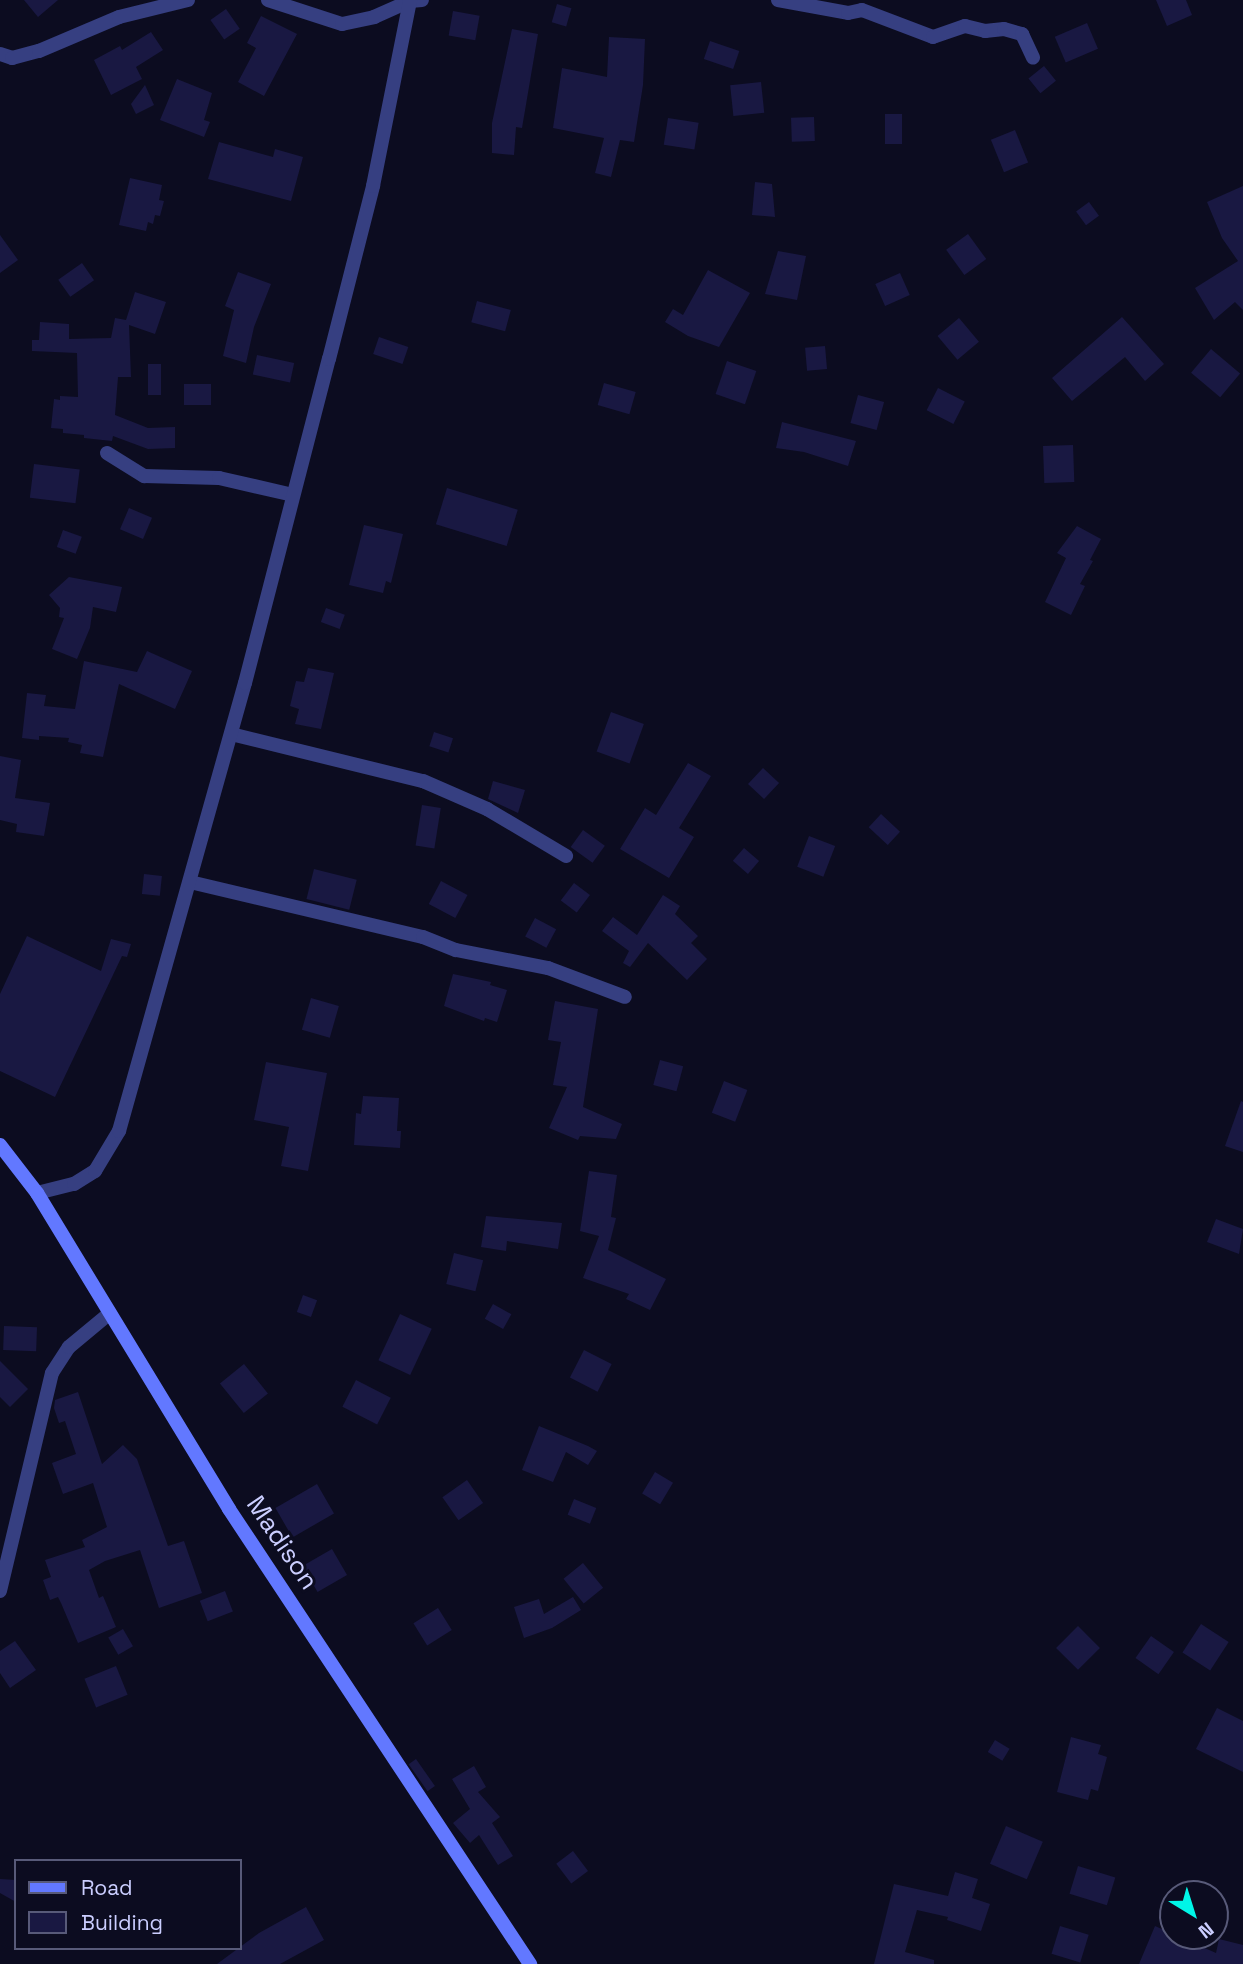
<!DOCTYPE html>
<style>
body{margin:0}
#map{position:relative;width:1243px;height:1964px;overflow:hidden;background:#0c0c20;font-family:"Space Grotesk",sans-serif}
div>[style]{position:absolute}
[style*='--x']{left:calc(var(--x)*1px);top:calc(var(--y)*1px);width:calc(var(--w)*1px);rotate:calc(var(--a)*1deg)}
.building>*{inset:0;background:#191842;transform-origin:0 0}
.street>*{height:14px;margin:-7px;padding:0 7px;transform-origin:7px;border-radius:7px;background:#363f81}
.secondary>*{height:14px;margin:-7px;padding:0 7px;transform-origin:7px;border-radius:7px;background:#6278ff}
span{translate:-50% -50%;white-space:nowrap;text-align:center;line-height:1.15;-webkit-text-stroke:6px #0c0c20;paint-order:stroke}
.street-label{font-size:26px;color:#cbceff}
.legend{position:absolute;left:14px;top:1859px;width:228px;height:91px;box-sizing:border-box;background:#0c0c20;border:2px solid #585a79;margin:0;padding:9px 12px;list-style:none;font-size:21px;color:#cbceff}
.legend li{display:flex;align-items:center;gap:14px;height:35px}
.legend b{width:35px;border:2px solid #585a79}
.north{position:absolute;left:1159px;top:1880px;width:70px;height:70px;box-sizing:border-box;background:#0c0c20;border:2px solid #585a79;border-radius:50%;rotate:142deg;font-size:19px;font-weight:700;line-height:28px;text-align:center;color:#cbceff}
.north::after{content:'';display:block;margin:auto;width:24px;height:32px;background:#00f6e7;clip-path:polygon(50% 0,100% 100%,50% 72%,0 100%)}
</style>
<div id="map">
<div class="building">
<i style="clip-path:polygon(24px 0,58px 0,38px 17px)"></i>
<i style="clip-path:polygon(1156px 0,1186px 0,1192px 15px,1167px 26px)"></i>
<i style="left:557px;top:4px;width:15px;height:19px;rotate:16deg"></i>
<i style="left:226px;top:9px;width:24px;height:19px;rotate:55deg"></i>
<i style="left:453px;top:11px;width:27px;height:25px;rotate:10deg"></i>
<i style="clip-path:polygon(261px 16px,297px 34px,264px 96px,238px 82px,256px 48px,247px 43px)"></i>
<i style="left:1087px;top:23px;width:28px;height:35px;rotate:67deg"></i>
<i style="clip-path:polygon(512px 29px,538px 34px,522px 128px,516px 127px,514px 155px,492px 153px,492px 123px)"></i>
<i style="clip-path:polygon(151px 32px,163px 50px,136px 67px,142px 79px,111px 95px,94px 60px,120px 46px,122px 50px)"></i>
<i style="clip-path:polygon(609px 37px,645px 39px,643px 85px,634px 142px,620px 140px,611px 177px,595px 173px,604px 138px,553px 128px,562px 68px,607px 77px)"></i>
<i style="left:710px;top:41px;width:31px;height:19px;rotate:19deg"></i>
<i style="left:1044px;top:66px;width:19px;height:20px;rotate:51deg"></i>
<i style="clip-path:polygon(177px 79px,212px 93px,204px 120px,210px 122px,204px 137px,160px 120px)"></i>
<i style="left:761px;top:82px;width:31px;height:31px;rotate:84deg"></i>
<i style="clip-path:polygon(145px 85px,154px 105px,136px 114px,131px 104px)"></i>
<i style="left:885px;top:114px;width:17px;height:30px"></i>
<i style="left:814px;top:117px;width:24px;height:23px;rotate:88deg"></i>
<i style="left:668px;top:118px;width:31px;height:27px;rotate:9deg"></i>
<i style="left:1015px;top:130px;width:35px;height:26px;rotate:68deg"></i>
<i style="clip-path:polygon(219px 142px,273px 157px,275px 149px,303px 157px,291px 201px,208px 179px)"></i>
<i style="clip-path:polygon(130px 178px,162px 185px,159px 200px,164px 201px,160px 216px,155px 215px,153px 224px,148px 222px,146px 231px,119px 225px)"></i>
<i style="clip-path:polygon(755px 182px,772px 184px,775px 217px,752px 215px)"></i>
<i style="clip-path:polygon(1243px 186px,1243px 310px,1235px 302px,1214px 320px,1195px 288px,1238px 261px,1222px 238px,1207px 202px)"></i>
<i style="left:1089px;top:202px;width:17px;height:16px;rotate:54deg"></i>
<i style="left:968px;top:234px;width:31px;height:27px;rotate:54deg"></i>
<i style="clip-path:polygon(0 235px,18px 260px,0 273px)"></i>
<i style="clip-path:polygon(778px 251px,806px 256px,797px 300px,765px 294px)"></i>
<i style="left:82px;top:263px;width:21px;height:29px;rotate:55deg"></i>
<i style="clip-path:polygon(708px 270px,750px 293px,719px 347px,688px 336px,665px 322px,673px 309px,683px 315px)"></i>
<i style="clip-path:polygon(238px 272px,271px 284px,254px 327px,246px 363px,223px 356px,234px 310px,225px 306px)"></i>
<i style="left:900px;top:273px;width:24px;height:27px;rotate:66deg"></i>
<i style="clip-path:polygon(135px 292px,166px 302px,155px 334px,129px 325px,131px 377px,118px 377px,115px 415px,148px 428px,175px 427px,175px 448px,148px 449px,113px 436px,112px 441px,84px 438px,84px 435px,63px 433px,63px 429px,51px 428px,54px 399px,60px 400px,60px 396px,78px 397px,77px 353px,32px 351px,32px 340px,39px 340px,40px 322px,69px 324px,69px 339px,111px 338px,115px 318px,126px 320px)"></i>
<i style="left:477px;top:301px;width:35px;height:22px;rotate:15deg"></i>
<i style="clip-path:polygon(1122px 317px,1164px 364px,1145px 381px,1125px 357px,1072px 401px,1052px 378px)"></i>
<i style="left:959px;top:318px;width:31px;height:28px;rotate:50deg"></i>
<i style="left:379px;top:337px;width:31px;height:18px;rotate:19deg"></i>
<i style="left:825px;top:346px;width:23px;height:20px;rotate:85deg"></i>
<i style="left:1211px;top:349px;width:38px;height:31px;rotate:40deg"></i>
<i style="left:257px;top:355px;width:38px;height:20px;rotate:12deg"></i>
<i style="left:727px;top:361px;width:31px;height:35px;rotate:19deg"></i>
<i style="left:148px;top:364px;width:13px;height:31px"></i>
<i style="left:604px;top:383px;width:33px;height:23px;rotate:16deg"></i>
<i style="left:184px;top:384px;width:27px;height:21px"></i>
<i style="left:938px;top:388px;width:30px;height:25px;rotate:27deg"></i>
<i style="left:858px;top:395px;width:27px;height:29px;rotate:15deg"></i>
<i style="clip-path:polygon(782px 422px,856px 441px,848px 466px,804px 452px,776px 448px)"></i>
<i style="left:1073px;top:445px;width:37px;height:30px;rotate:88deg"></i>
<i style="left:34px;top:464px;width:46px;height:34px;rotate:7deg"></i>
<i style="left:447px;top:488px;width:74px;height:38px;rotate:17deg"></i>
<i style="left:129px;top:508px;width:25px;height:23px;rotate:23deg"></i>
<i style="clip-path:polygon(364px 525px,403px 534px,391px 583px,386px 581px,383px 593px,349px 585px)"></i>
<i style="clip-path:polygon(1077px 526px,1101px 539px,1090px 560px,1093px 561px,1080px 584px,1085px 586px,1071px 615px,1045px 602px,1066px 558px,1057px 553px)"></i>
<i style="left:63px;top:530px;width:20px;height:18px;rotate:20deg"></i>
<i style="clip-path:polygon(69px 577px,122px 587px,116px 612px,93px 607px,90px 628px,77px 659px,52px 649px,64px 618px,59px 617px,60px 608px,49px 595px)"></i>
<i style="left:326px;top:608px;width:20px;height:15px;rotate:20deg"></i>
<i style="clip-path:polygon(147px 651px,192px 671px,175px 709px,119px 684px,103px 757px,80px 753px,82px 745px,68px 742px,69px 738px,39px 736px,39px 740px,22px 738px,27px 693px,46px 695px,44px 706px,75px 709px,84px 661px,137px 672px)"></i>
<i style="clip-path:polygon(308px 668px,334px 673px,321px 729px,295px 724px,299px 709px,290px 706px,296px 681px,304px 682px)"></i>
<i style="left:611px;top:712px;width:35px;height:42px;rotate:20deg"></i>
<i style="left:434px;top:732px;width:20px;height:15px;rotate:18deg"></i>
<i style="clip-path:polygon(0 756px,21px 760px,15px 798px,50px 803px,44px 836px,16px 832px,17px 824px,0 820px)"></i>
<i style="clip-path:polygon(688px 763px,711px 776px,679px 828px,694px 837px,669px 878px,620px 849px,645px 808px,656px 815px)"></i>
<i style="left:763px;top:768px;width:22px;height:22px;rotate:43deg"></i>
<i style="clip-path:polygon(493px 781px,525px 790px,518px 813px,488px 799px)"></i>
<i style="left:422px;top:805px;width:19px;height:41px;rotate:9deg"></i>
<i style="left:881px;top:814px;width:26px;height:18px;rotate:43deg"></i>
<i style="left:583px;top:830px;width:27px;height:21px;rotate:36deg"></i>
<i style="left:809px;top:836px;width:28px;height:33px;rotate:21deg"></i>
<i style="left:744px;top:848px;width:20px;height:17px;rotate:41deg"></i>
<i style="left:314px;top:869px;width:44px;height:31px;rotate:14deg"></i>
<i style="left:144px;top:874px;width:18px;height:20px;rotate:6deg"></i>
<i style="left:441px;top:881px;width:30px;height:26px;rotate:28deg"></i>
<i style="left:574px;top:883px;width:20px;height:22px;rotate:37deg"></i>
<i style="clip-path:polygon(663px 895px,680px 906px,675px 914px,698px 936px,691px 943px,707px 959px,687px 980px,648px 943px,630px 967px,623px 963px,629px 951px,602px 931px,613px 917px,637px 935px)"></i>
<i style="left:535px;top:918px;width:24px;height:21px;rotate:28deg"></i>
<i style="clip-path:polygon(27px 936px,101px 971px,111px 939px,131px 944px,127px 957px,122px 956px,55px 1097px,0 1071px,0 994px)"></i>
<i style="clip-path:polygon(453px 974px,491px 982px,490px 985px,507px 990px,497px 1022px,485px 1018px,484px 1021px,444px 1006px)"></i>
<i style="left:311px;top:998px;width:29px;height:33px;rotate:16deg"></i>
<i style="clip-path:polygon(555px 1001px,598px 1009px,583px 1107px,622px 1124px,616px 1139px,580px 1136px,578px 1140px,549px 1128px,567px 1087px,553px 1085px,561px 1042px,548px 1040px)"></i>
<i style="left:660px;top:1060px;width:24px;height:26px;rotate:15deg"></i>
<i style="clip-path:polygon(266px 1062px,327px 1073px,308px 1171px,281px 1166px,289px 1127px,254px 1120px)"></i>
<i style="left:724px;top:1081px;width:25px;height:34px;rotate:21deg"></i>
<i style="clip-path:polygon(363px 1096px,399px 1098px,397px 1131px,401px 1131px,400px 1148px,354px 1145px,356px 1113px,361px 1114px)"></i>
<i style="clip-path:polygon(1241px 1101px,1243px 1102px,1243px 1152px,1225px 1146px)"></i>
<i style="clip-path:polygon(589px 1171px,617px 1175px,611px 1217px,616px 1218px,608px 1250px,666px 1279px,650px 1310px,626px 1299px,629px 1294px,583px 1278px,599px 1236px,580px 1231px)"></i>
<i style="clip-path:polygon(486px 1216px,562px 1223px,558px 1249px,507px 1241px,506px 1251px,481px 1247px)"></i>
<i style="clip-path:polygon(1216px 1219px,1243px 1229px,1239px 1254px,1207px 1242px)"></i>
<i style="left:454px;top:1253px;width:30px;height:32px;rotate:14deg"></i>
<i style="left:303px;top:1295px;width:15px;height:18px;rotate:20deg"></i>
<i style="left:493px;top:1304px;width:21px;height:17px;rotate:29deg"></i>
<i style="left:400px;top:1314px;width:35px;height:51px;rotate:25deg"></i>
<i style="left:4px;top:1326px;width:33px;height:24px;rotate:2deg"></i>
<i style="left:584px;top:1350px;width:31px;height:31px;rotate:27deg"></i>
<i style="clip-path:polygon(0 1361px,28px 1389px,10px 1407px,0 1397px)"></i>
<i style="left:244px;top:1364px;width:38px;height:31px;rotate:51deg"></i>
<i style="left:356px;top:1380px;width:39px;height:30px;rotate:27deg"></i>
<i style="clip-path:polygon(78px 1392px,102px 1464px,123px 1445px,137px 1459px,168px 1546px,184px 1541px,202px 1593px,159px 1608px,140px 1550px,105px 1561px,89px 1570px,99px 1598px,103px 1596px,116px 1627px,78px 1643px,61px 1603px,58px 1597px,50px 1600px,43px 1580px,51px 1577px,45px 1560px,85px 1547px,82px 1540px,107px 1527px,93px 1483px,63px 1494px,52px 1463px,76px 1454px,65px 1421px,59px 1423px,54px 1408px,55px 1400px)"></i>
<i style="clip-path:polygon(539px 1426px,588px 1446px,597px 1451px,588px 1465px,566px 1452px,553px 1482px,522px 1470px)"></i>
<i style="left:655px;top:1472px;width:21px;height:25px;rotate:31deg"></i>
<i style="left:467px;top:1480px;width:28px;height:30px;rotate:55deg"></i>
<i style="left:317px;top:1484px;width:34px;height:48px;rotate:60deg"></i>
<i style="left:574px;top:1499px;width:24px;height:17px;rotate:22deg"></i>
<i style="left:332px;top:1549px;width:30px;height:34px;rotate:60deg"></i>
<i style="left:583px;top:1563px;width:32px;height:25px;rotate:51deg"></i>
<i style="left:225px;top:1591px;width:22px;height:27px;rotate:69deg"></i>
<i style="clip-path:polygon(573px 1597px,581px 1610px,552px 1628px,524px 1638px,514px 1607px,539px 1599px,544px 1614px)"></i>
<i style="left:438px;top:1608px;width:26px;height:29px;rotate:58deg"></i>
<i style="left:1201px;top:1624px;width:33px;height:34px;rotate:33deg"></i>
<i style="left:1078px;top:1626px;width:31px;height:31px;rotate:45deg"></i>
<i style="left:123px;top:1629px;width:20px;height:17px;rotate:60deg"></i>
<i style="left:1151px;top:1636px;width:28px;height:27px;rotate:35deg"></i>
<i style="clip-path:polygon(15px 1641px,36px 1670px,10px 1688px,0 1673px,0 1651px)"></i>
<i style="left:116px;top:1666px;width:31px;height:34px;rotate:68deg"></i>
<i style="clip-path:polygon(1217px 1708px,1243px 1721px,1243px 1772px,1196px 1749px)"></i>
<i style="clip-path:polygon(1071px 1737px,1101px 1745px,1098px 1754px,1107px 1757px,1098px 1791px,1091px 1789px,1088px 1800px,1057px 1792px)"></i>
<i style="left:995px;top:1740px;width:17px;height:14px;rotate:31deg"></i>
<i style="left:416px;top:1759px;width:33px;height:9px;rotate:55deg"></i>
<i style="clip-path:polygon(474px 1766px,486px 1787px,478px 1792px,500px 1817px,492px 1823px,513px 1856px,498px 1865px,479px 1835px,470px 1843px,453px 1823px,470px 1809px,452px 1779px)"></i>
<i style="left:1006px;top:1826px;width:40px;height:41px;rotate:23deg"></i>
<i style="left:573px;top:1851px;width:25px;height:21px;rotate:53deg"></i>
<i style="left:1078px;top:1866px;width:39px;height:29px;rotate:17deg"></i>
<i style="clip-path:polygon(955px 1872px,978px 1879px,972px 1898px,990px 1904px,981px 1931px,947px 1920px,948px 1917px,917px 1910px,905px 1952px,934px 1960px,934px 1964px,874px 1964px,894px 1884px,948px 1896px)"></i>
<i style="clip-path:polygon(0 1879px,16px 1880px,16px 1902px,0 1893px)"></i>
<i style="clip-path:polygon(306px 1907px,324px 1940px,280px 1964px,217px 1964px,259px 1933px)"></i>
<i style="left:1060px;top:1926px;width:30px;height:29px;rotate:17deg"></i>
<i style="clip-path:polygon(1155px 1926px,1216px 1953px,1219px 1939px,1243px 1945px,1243px 1964px,1139px 1964px)"></i>
</div>
<div class="street">
<i style="--x:268;--y:0;--w:78;--a:18"></i>
<i style="--x:342;--y:24;--w:33;--a:-12"></i>
<i style="--x:374;--y:17;--w:39;--a:-24"></i>
<i style="--x:410;--y:1;--w:12;--a:-5"></i>
<i style="--x:778;--y:0;--w:71;--a:10.5"></i>
<i style="--x:848;--y:13;--w:14;--a:-12"></i>
<i style="--x:862;--y:10;--w:76;--a:20.8"></i>
<i style="--x:933;--y:37;--w:34;--a:-19"></i>
<i style="--x:965;--y:26;--w:21;--a:14"></i>
<i style="--x:985;--y:31;--w:19;--a:-6"></i>
<i style="--x:1004;--y:29;--w:19;--a:16"></i>
<i style="--x:1022;--y:34;--w:26;--a:65"></i>
<i style="--x:0;--y:54;--w:13;--a:18"></i>
<i style="--x:12;--y:58;--w:28;--a:-15"></i>
<i style="--x:39;--y:51;--w:87;--a:-23"></i>
<i style="--x:119;--y:17;--w:71;--a:-13.8"></i>
<i style="--x:107;--y:453;--w:44;--a:31.9"></i>
<i style="--x:144;--y:476;--w:75;--a:1.5"></i>
<i style="--x:219;--y:478;--w:76;--a:12.9"></i>
<i style="--x:231;--y:734;--w:198;--a:13.8"></i>
<i style="--x:423;--y:781;--w:70;--a:23.6"></i>
<i style="--x:487;--y:809;--w:92;--a:30.7"></i>
<i style="--x:190;--y:882;--w:239;--a:13.3"></i>
<i style="--x:423;--y:937;--w:35;--a:22"></i>
<i style="--x:456;--y:950;--w:94;--a:11.1"></i>
<i style="--x:548;--y:968;--w:82;--a:20.6"></i>
<i style="--x:37;--y:1193;--w:38;--a:-14"></i>
<i style="--x:74;--y:1184;--w:25;--a:-32"></i>
<i style="--x:95;--y:1171;--w:47;--a:-59"></i>
<i style="--x:119;--y:1131;--w:465;--a:-74.3"></i>
<i style="--x:245;--y:683;--w:335;--a:-75.5"></i>
<i style="--x:329;--y:359;--w:179;--a:-75.7"></i>
<i style="--x:373;--y:186;--w:190;--a:-78.7"></i>
<i style="--x:0;--y:1591;--w:224;--a:-76.6"></i>
<i style="--x:52;--y:1373;--w:31;--a:-57"></i>
<i style="--x:69;--y:1347;--w:53;--a:-39.7"></i>
</div>
<div class="secondary">
<i style="--x:0;--y:1145;--w:61;--a:52.4"></i>
<i style="--x:37;--y:1193;--w:370;--a:58.7"></i>
<i style="--x:229;--y:1509;--w:546;--a:56.51"></i>
</div>
<div class="street-label">
<span style="left:282px;top:1543px;rotate:56deg">Madison</span>
</div>
<ul class="legend">
<li><b style="height:9px;background:#6278ff"></b>Road</li>
<li><b style="height:19px;background:#191842"></b>Building</li>
</ul>
<div class="north">N</div>
</div>
